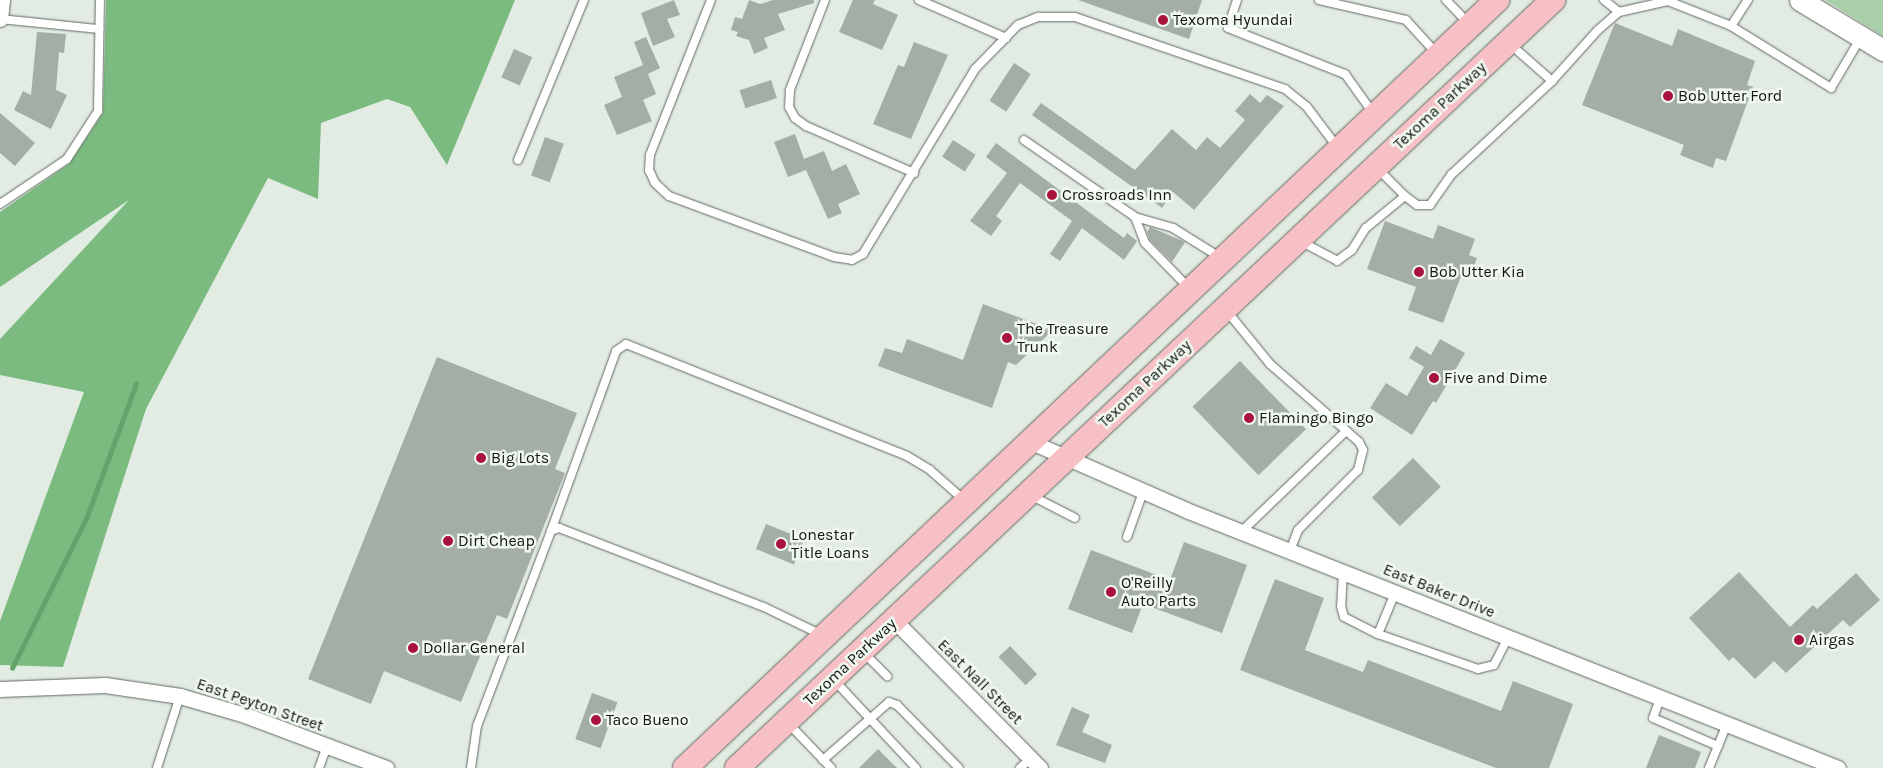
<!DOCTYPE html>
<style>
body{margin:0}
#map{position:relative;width:1883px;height:768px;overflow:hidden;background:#e3ece3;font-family:Karla,sans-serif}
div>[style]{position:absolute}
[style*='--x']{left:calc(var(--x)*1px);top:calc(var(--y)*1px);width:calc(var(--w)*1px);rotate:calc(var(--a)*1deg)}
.green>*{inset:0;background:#a8cfaa}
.forest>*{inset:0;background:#7bbb80}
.stream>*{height:4.5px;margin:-2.25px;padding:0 2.25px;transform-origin:2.25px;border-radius:2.25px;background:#64a36a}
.building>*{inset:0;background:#a5aea6;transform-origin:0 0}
.roads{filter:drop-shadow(0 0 1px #606861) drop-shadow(0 0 1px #606861)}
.service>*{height:8px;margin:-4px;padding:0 4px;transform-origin:4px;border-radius:4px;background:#fff}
.minor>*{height:15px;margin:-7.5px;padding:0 7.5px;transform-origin:7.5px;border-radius:7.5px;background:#fff}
.secondary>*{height:21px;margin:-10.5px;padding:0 10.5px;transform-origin:10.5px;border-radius:10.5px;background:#fff}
.primary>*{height:24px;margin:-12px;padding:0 12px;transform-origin:12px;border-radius:12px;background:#f6c0c5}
.dots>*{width:14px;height:14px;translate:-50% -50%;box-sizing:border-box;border:2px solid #f0f9f0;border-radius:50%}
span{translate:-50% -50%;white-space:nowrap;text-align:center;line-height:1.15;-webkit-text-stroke:5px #f0f9f0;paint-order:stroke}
.poi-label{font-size:16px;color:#131613}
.left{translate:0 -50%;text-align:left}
.street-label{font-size:16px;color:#131613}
</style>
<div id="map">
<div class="green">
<i style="clip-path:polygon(1825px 0,1883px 0,1883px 36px)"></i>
</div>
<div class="forest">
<i style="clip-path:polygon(106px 0,515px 0,447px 165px,410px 107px,387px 99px,321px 123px,318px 199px,268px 178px,146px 409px,63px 667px,0 665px,0 621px,84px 392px,0 375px,0 339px,129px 200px,0 287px,0 212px,69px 164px,103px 113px)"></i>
</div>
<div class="stream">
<i style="--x:12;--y:668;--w:166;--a:-63.6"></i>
<i style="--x:86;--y:519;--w:144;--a:-69.7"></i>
</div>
<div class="building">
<i style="clip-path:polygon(674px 0,680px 15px,667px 19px,675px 37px,653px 46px,641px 13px)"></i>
<i style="clip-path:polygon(749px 0,760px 4px,773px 0,814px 0,814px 3px,778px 14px,785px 30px,764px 38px,768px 48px,754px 54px,749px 40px,736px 36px,738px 32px,731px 30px,735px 17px,742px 19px)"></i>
<i style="clip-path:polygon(853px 0,875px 0,873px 4px,898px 15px,882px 50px,839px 32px)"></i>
<i style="clip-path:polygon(1078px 0,1202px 0,1189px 39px)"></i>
<i style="clip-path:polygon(1615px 23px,1672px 46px,1678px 29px,1755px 61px,1747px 85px,1753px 87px,1726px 161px,1716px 158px,1713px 168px,1680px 155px,1684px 145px,1582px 105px)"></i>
<i style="clip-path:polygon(37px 32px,66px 34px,64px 53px,59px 52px,56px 90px,67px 95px,51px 129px,14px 110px,23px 91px,31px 95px)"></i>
<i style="clip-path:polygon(646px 37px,660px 68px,648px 74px,656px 94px,643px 100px,652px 121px,617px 135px,604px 105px,622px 97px,614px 77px,643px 65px,634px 42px)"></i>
<i style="clip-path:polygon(914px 42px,948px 55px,911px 139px,873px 124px,898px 65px,904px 67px)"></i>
<i style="left:514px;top:49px;width:20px;height:31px;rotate:24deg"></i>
<i style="left:1014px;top:63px;width:20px;height:45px;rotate:33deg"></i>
<i style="left:771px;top:80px;width:19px;height:33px;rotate:72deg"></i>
<i style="clip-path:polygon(1250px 94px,1260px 103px,1267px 95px,1284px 106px,1194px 210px,1173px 192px,1162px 208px,1032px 115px,1041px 103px,1135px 170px,1172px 129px,1196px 150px,1207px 137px,1220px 148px,1245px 120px,1235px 111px)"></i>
<i style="clip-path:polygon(0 113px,35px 143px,15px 166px,0 153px)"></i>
<i style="clip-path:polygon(795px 134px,804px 159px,824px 151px,832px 171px,846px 164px,860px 194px,838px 204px,842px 213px,828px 219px,806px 170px,788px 177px,774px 142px)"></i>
<i style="left:545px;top:137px;width:20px;height:41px;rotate:20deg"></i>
<i style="left:953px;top:140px;width:27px;height:20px;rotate:33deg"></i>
<i style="clip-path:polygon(996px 143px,1124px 238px,1127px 233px,1137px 241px,1124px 260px,1082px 228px,1060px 261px,1050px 254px,1072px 221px,1020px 183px,996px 216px,1002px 221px,991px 236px,970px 221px,1007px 173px,986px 157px)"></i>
<i style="clip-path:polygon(1385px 221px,1433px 239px,1438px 225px,1475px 239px,1469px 255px,1477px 258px,1471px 274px,1463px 271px,1443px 323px,1408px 310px,1416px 287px,1367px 269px)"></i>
<i style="clip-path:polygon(1150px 227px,1185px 242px,1172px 262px,1150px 240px,1147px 232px)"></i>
<i style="clip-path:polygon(983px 304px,1053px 330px,1016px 365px,1008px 362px,992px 408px,878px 366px,885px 348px,902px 353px,907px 339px,963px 360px)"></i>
<i style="clip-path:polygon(1440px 339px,1465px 353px,1436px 403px,1433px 401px,1412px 435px,1370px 408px,1386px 383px,1407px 396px,1424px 367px,1409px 358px,1416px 346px,1431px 355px)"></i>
<i style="clip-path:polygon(437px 357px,577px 413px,555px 469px,565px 473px,507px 619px,497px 615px,461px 702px,384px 671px,371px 704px,308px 679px)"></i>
<i style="left:1240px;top:361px;width:95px;height:66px;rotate:46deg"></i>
<i style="left:1413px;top:458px;width:40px;height:57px;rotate:46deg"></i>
<i style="left:766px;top:524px;width:41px;height:27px;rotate:22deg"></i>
<i style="clip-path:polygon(1184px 542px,1247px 565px,1222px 633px,1143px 604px,1132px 633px,1068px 609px,1091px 550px,1170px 580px)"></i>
<i style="clip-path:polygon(1739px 572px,1790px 627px,1813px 605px,1817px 609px,1856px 573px,1880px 600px,1850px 627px,1843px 620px,1786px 673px,1774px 661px,1755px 679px,1733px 657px,1729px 661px,1689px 618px)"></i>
<i style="clip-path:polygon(1275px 579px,1324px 598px,1305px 650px,1363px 672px,1368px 660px,1501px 711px,1513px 681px,1573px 704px,1549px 768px,1496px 768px,1240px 670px)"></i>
<i style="left:1010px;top:646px;width:39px;height:16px;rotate:46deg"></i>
<i style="left:592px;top:693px;width:27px;height:49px;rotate:20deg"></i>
<i style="clip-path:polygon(1072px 707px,1090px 715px,1082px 732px,1112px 745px,1105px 763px,1056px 745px)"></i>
<i style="clip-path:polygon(1659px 735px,1701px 752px,1695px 768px,1646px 768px)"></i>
<i style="clip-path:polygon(878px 749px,897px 768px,859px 768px)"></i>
</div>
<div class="roads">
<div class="service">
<i style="--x:711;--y:0;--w:167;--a:111.5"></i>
<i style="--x:650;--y:155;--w:15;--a:94"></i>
<i style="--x:649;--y:170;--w:14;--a:65"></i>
<i style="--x:655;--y:183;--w:19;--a:43"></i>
<i style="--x:669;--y:196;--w:176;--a:20.3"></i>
<i style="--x:834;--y:257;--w:18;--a:9"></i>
<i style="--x:852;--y:260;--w:13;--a:-29"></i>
<i style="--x:863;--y:254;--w:216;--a:-58.8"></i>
<i style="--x:975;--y:69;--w:62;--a:-45.7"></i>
<i style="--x:1018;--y:25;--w:22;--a:-22"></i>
<i style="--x:1038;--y:17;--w:37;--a:0"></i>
<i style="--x:1075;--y:17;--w:222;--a:18.9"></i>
<i style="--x:1285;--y:89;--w:28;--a:39"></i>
<i style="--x:1307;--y:107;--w:51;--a:52.9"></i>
<i style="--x:825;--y:0;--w:97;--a:111.3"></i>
<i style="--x:790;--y:90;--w:17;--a:93"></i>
<i style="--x:789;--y:107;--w:13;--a:61"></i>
<i style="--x:795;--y:118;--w:14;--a:36"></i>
<i style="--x:806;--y:126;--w:118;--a:23.5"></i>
<i style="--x:919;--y:0;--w:95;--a:23.6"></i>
<i style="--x:1237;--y:0;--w:29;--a:108"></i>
<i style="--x:1228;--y:28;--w:126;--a:21.5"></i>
<i style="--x:1345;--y:74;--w:48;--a:54.3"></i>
<i style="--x:1319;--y:0;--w:89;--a:12.9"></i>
<i style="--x:1406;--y:20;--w:46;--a:47.6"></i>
<i style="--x:1446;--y:0;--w:33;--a:46"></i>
<i style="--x:1604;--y:0;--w:19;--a:39"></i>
<i style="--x:0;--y:19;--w:100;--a:5.8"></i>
<i style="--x:1731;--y:26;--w:31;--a:-57"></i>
<i style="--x:1552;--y:81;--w:69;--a:-48"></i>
<i style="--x:1598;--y:30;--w:28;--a:-41"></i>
<i style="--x:1619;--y:12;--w:50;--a:-12.7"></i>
<i style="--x:1668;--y:1;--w:68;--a:21.6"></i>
<i style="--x:1731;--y:26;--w:118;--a:31.8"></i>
<i style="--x:1831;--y:88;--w:59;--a:-59.5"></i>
<i style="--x:1024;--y:140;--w:135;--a:34.7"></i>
<i style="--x:518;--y:160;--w:173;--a:-67.6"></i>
<i style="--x:1405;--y:196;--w:15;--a:37"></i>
<i style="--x:1417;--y:205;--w:13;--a:0"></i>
<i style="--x:1430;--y:205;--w:38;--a:-55"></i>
<i style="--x:1452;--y:174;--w:137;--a:-42.9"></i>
<i style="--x:1552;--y:81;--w:56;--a:-138.6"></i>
<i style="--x:0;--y:204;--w:81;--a:-33.9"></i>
<i style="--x:67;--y:159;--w:57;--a:-57.1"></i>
<i style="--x:98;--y:111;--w:111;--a:-89"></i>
<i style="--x:1302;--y:242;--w:40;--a:28"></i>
<i style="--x:1337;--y:261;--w:19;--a:-36"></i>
<i style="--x:1352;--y:250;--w:26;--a:-58"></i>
<i style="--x:1366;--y:228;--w:50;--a:-39.4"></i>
<i style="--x:1405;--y:196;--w:40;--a:-135"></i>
<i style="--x:1188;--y:287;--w:62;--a:-134.3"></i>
<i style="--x:1145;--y:243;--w:28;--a:-111"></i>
<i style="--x:1135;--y:217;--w:40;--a:16"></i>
<i style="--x:1173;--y:228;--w:57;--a:32"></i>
<i style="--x:1226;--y:310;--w:70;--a:50.8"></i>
<i style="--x:1270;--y:364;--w:118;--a:41.2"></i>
<i style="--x:1359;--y:442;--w:9;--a:63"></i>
<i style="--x:1363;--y:450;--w:21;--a:104"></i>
<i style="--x:1358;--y:470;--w:85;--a:135"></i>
<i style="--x:1298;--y:530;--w:22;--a:111"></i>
<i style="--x:1032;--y:496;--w:48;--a:27.1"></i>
<i style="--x:551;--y:531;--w:191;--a:-70.1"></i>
<i style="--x:616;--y:351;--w:12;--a:-35"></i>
<i style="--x:626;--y:344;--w:302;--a:21.7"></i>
<i style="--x:907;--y:456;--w:27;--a:31"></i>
<i style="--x:930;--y:470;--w:45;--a:41.4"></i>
<i style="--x:1241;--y:532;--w:146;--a:-43.9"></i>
<i style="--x:1127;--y:537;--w:48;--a:-70.4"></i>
<i style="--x:1343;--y:572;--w:34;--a:93"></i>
<i style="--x:1341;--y:606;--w:11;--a:75"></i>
<i style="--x:1344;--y:617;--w:38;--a:27"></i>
<i style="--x:1378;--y:634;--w:106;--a:19.3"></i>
<i style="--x:1478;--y:669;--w:16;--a:-14"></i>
<i style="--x:1494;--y:665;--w:31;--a:-63"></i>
<i style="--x:1378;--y:634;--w:44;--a:-67.5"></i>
<i style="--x:864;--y:653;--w:33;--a:45"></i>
<i style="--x:834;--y:680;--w:120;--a:47"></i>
<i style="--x:1660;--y:698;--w:21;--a:109"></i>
<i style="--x:1653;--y:718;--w:71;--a:23.3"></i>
<i style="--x:789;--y:724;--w:61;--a:46.3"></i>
<i style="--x:823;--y:760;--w:88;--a:-41.3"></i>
<i style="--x:889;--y:702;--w:9;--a:21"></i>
<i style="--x:897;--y:705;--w:88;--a:45.5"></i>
<i style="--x:157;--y:768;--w:76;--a:-72.3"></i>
<i style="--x:319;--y:768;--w:23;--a:-70"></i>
<i style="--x:471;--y:768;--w:42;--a:-81.9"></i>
<i style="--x:477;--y:726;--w:209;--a:-69.2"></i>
<i style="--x:551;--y:531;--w:9;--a:-21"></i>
<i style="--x:559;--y:528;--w:220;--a:21.1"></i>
<i style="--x:764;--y:607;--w:64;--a:25.8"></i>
<i style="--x:1020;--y:768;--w:15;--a:-42"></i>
<i style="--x:1709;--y:768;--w:48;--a:-67.8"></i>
</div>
<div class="minor">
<i style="--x:0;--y:19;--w:19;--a:-84"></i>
<i style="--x:1029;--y:441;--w:171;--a:23.7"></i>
<i style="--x:1186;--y:510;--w:701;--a:21.59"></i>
<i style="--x:894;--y:620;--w:208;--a:45.4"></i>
<i style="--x:0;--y:689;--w:105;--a:-2.2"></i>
<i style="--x:105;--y:685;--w:76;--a:8.3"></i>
<i style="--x:180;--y:696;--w:68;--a:16.3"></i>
<i style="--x:245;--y:715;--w:151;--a:20.6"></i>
</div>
<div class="secondary">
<i style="--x:1800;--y:0;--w:97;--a:31.1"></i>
</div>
<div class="primary">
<i style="--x:685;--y:768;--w:1118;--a:-43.4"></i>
<i style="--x:737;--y:768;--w:1121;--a:-43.26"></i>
</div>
</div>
<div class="dots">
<i style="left:1163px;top:20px;background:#a9123d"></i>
<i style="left:1668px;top:96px;background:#a9123d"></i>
<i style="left:1052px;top:195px;background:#a9123d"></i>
<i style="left:1419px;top:272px;background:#a9123d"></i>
<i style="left:1007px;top:338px;background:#a9123d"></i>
<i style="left:1434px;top:378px;background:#a9123d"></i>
<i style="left:1249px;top:418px;background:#a9123d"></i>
<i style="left:481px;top:458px;background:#a9123d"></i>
<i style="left:448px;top:541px;background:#a9123d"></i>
<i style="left:781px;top:544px;background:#a9123d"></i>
<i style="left:1111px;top:592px;background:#a9123d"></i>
<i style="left:1799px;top:640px;background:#a9123d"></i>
<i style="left:413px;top:648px;background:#a9123d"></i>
<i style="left:596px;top:720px;background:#a9123d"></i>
</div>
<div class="poi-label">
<span class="left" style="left:1173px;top:20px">Texoma Hyundai</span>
<span class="left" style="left:1678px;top:96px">Bob Utter Ford</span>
<span class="left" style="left:1062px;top:195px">Crossroads Inn</span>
<span class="left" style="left:1429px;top:272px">Bob Utter Kia</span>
<span class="left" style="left:1017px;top:338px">The Treasure<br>Trunk</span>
<span class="left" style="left:1444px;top:378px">Five and Dime</span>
<span class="left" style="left:1259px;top:418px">Flamingo Bingo</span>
<span class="left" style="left:491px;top:458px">Big Lots</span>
<span class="left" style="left:791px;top:544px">Lonestar<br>Title Loans</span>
<span class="left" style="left:458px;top:541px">Dirt Cheap</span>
<span class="left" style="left:1121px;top:592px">O'Reilly<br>Auto Parts</span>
<span class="left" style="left:1809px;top:640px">Airgas</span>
<span class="left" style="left:423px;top:648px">Dollar General</span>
<span class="left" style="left:606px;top:720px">Taco Bueno</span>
</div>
<div class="street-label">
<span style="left:1440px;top:106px;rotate:-43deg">Texoma Parkway</span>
<span style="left:1145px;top:384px;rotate:-43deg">Texoma Parkway</span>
<span style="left:1439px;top:591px;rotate:22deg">East Baker Drive</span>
<span style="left:850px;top:662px;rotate:-43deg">Texoma Parkway</span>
<span style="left:980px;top:682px;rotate:45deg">East Nall Street</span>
<span style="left:260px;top:705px;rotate:19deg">East Peyton Street</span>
</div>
</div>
